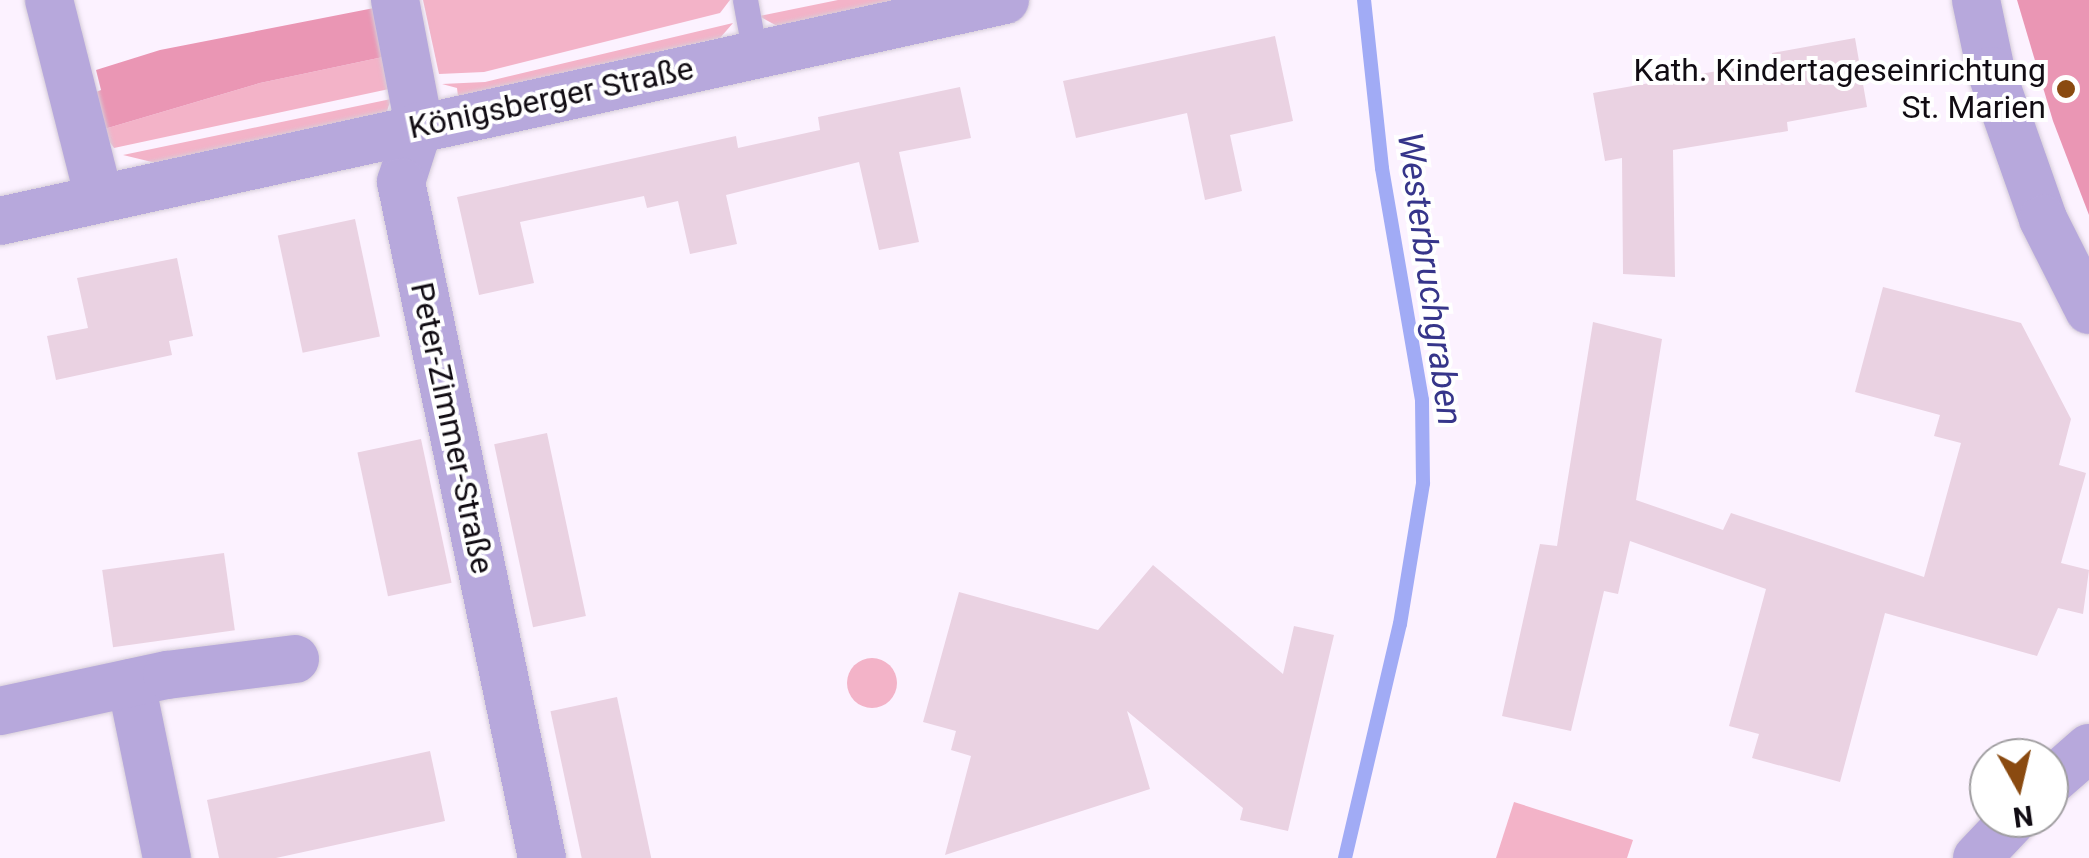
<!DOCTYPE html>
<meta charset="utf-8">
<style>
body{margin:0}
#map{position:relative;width:2089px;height:858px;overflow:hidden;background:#fcf2ff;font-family:Roboto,sans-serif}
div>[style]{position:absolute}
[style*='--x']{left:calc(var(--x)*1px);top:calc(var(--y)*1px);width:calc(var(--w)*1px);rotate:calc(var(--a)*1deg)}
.green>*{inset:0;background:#f3b3c8}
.round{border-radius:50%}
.forest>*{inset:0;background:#ea96b4}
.stream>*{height:14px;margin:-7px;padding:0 7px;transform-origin:7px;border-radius:7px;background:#a1abf5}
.building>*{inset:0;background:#ead2e2;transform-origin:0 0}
.roads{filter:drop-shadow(0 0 2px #d6cdd9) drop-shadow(0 0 2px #d6cdd9)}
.lane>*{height:25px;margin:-12.5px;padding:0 12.5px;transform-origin:12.5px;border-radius:12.5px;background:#b7a8dc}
.street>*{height:48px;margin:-24px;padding:0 24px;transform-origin:24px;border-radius:24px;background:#b7a8dc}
.dots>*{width:28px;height:28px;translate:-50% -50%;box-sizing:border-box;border:5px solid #fff;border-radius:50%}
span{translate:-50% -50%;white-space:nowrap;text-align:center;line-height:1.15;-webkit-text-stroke:8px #fff;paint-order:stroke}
.poi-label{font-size:32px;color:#110c13}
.right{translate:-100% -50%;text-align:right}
.street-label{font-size:32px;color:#110c13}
.water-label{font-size:35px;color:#36358a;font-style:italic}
.north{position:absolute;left:1969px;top:738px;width:100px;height:100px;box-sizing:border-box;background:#fff;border:2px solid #a09ea1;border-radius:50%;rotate:172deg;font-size:28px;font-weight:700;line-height:40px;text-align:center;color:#110c13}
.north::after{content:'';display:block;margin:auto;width:35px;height:45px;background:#8a4a10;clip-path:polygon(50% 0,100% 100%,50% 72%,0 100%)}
</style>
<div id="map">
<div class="green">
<i style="clip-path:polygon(423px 0,730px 0,720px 13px,484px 72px,439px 74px)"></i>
<i style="clip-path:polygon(838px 0,905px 0,779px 27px,759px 16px)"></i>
<i style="clip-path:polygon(733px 23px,720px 38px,458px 96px,457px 88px,442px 84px,485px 82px)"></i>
<i style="clip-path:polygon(383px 57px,389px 89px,114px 148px,101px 130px,260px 83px)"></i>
<i style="clip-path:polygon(391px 99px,386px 114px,156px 163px,123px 155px)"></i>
<i class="round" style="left:847px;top:658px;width:50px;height:50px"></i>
<i style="clip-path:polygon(1514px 802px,1633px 840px,1627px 858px,1496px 858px)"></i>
</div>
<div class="forest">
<i style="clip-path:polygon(2017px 0,2089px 0,2089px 215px,2053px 121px)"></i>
<i style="clip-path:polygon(374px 8px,383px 57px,260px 83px,101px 130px,91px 94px,101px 90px,96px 70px,160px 50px)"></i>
</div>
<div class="stream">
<i style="--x:1345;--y:858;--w:240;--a:-76.8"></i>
<i style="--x:1400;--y:624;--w:143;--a:-80.7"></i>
<i style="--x:1423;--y:483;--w:83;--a:-90.7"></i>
<i style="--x:1422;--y:400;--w:235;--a:-99.8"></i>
<i style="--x:1382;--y:168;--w:169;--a:-96.1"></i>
</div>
<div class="building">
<i style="clip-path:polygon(1275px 36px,1293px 121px,1230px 135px,1242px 191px,1205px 200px,1187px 113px,1076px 138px,1063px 81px)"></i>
<i style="clip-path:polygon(1855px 38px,1867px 107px,1787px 122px,1788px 131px,1673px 150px,1675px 277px,1623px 274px,1622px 158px,1605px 161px,1593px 93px,1774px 61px,1772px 53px)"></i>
<i style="clip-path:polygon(960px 87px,971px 138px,899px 152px,919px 242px,879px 250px,859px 162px,726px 195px,737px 244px,690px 254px,678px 201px,647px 208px,644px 196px,520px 222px,534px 283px,479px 295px,457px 197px,736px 136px,738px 148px,820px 130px,818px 117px)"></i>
<i style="left:355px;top:219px;width:120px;height:79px;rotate:78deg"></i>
<i style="clip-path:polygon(177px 258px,193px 336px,169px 341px,172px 355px,56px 380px,47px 336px,88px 328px,77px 278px)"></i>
<i style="clip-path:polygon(1883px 287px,2021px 323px,2071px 419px,2059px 465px,2086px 473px,2061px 563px,2089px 570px,2083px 614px,2058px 608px,2037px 656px,1885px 613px,1840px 782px,1752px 758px,1759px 734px,1729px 726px,1766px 589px,1630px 541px,1618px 594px,1604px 591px,1571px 731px,1502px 716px,1540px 544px,1557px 546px,1593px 322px,1662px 339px,1636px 500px,1723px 530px,1731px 513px,1924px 577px,1961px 443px,1934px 436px,1940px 415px,1855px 392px)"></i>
<i style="left:547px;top:433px;width:187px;height:54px;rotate:78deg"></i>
<i style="left:421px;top:439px;width:147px;height:65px;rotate:78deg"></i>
<i style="left:224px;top:553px;width:78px;height:123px;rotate:82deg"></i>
<i style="clip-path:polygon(1153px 565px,1283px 674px,1294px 626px,1334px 635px,1288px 831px,1240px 820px,1243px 808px,1127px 711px,1150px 789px,945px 855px,971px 756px,951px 750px,956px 731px,923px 722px,959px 592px,1098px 630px)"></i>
<i style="left:617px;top:697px;width:165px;height:68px;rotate:78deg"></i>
<i style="clip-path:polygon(430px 751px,445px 821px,276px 858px,219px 858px,207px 800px)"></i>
</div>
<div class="roads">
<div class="lane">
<i style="--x:745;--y:0;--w:55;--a:79.5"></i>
</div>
<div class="street">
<i style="--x:49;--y:0;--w:204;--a:75.8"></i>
<i style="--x:395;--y:0;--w:128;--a:79.2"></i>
<i style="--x:419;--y:126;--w:59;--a:107.8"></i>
<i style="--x:401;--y:182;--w:691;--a:78.22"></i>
<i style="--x:1976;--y:0;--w:73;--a:78.1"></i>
<i style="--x:1991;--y:71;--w:157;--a:70.6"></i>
<i style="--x:2043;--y:219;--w:102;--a:63.2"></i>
<i style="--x:0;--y:221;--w:1029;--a:-12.4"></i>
<i style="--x:131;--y:683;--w:179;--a:78.4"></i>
<i style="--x:0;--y:711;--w:171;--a:-12.2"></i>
<i style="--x:167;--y:675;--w:129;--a:-7.1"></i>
<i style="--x:2049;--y:783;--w:53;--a:-41.2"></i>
<i style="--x:1977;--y:858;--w:55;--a:-46.5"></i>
</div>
</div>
<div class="dots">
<i style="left:2066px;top:89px;background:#8a4a10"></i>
</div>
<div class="poi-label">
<span class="right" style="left:2046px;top:89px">Kath. Kindertageseinrichtung<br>St. Marien</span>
</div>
<div class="street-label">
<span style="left:551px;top:98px;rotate:-12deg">Königsberger Straße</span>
<span style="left:452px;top:428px;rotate:78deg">Peter-Zimmer-Straße</span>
</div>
<div class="water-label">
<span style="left:1429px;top:279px;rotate:82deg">Westerbruchgraben</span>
</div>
<div class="north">N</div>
</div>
